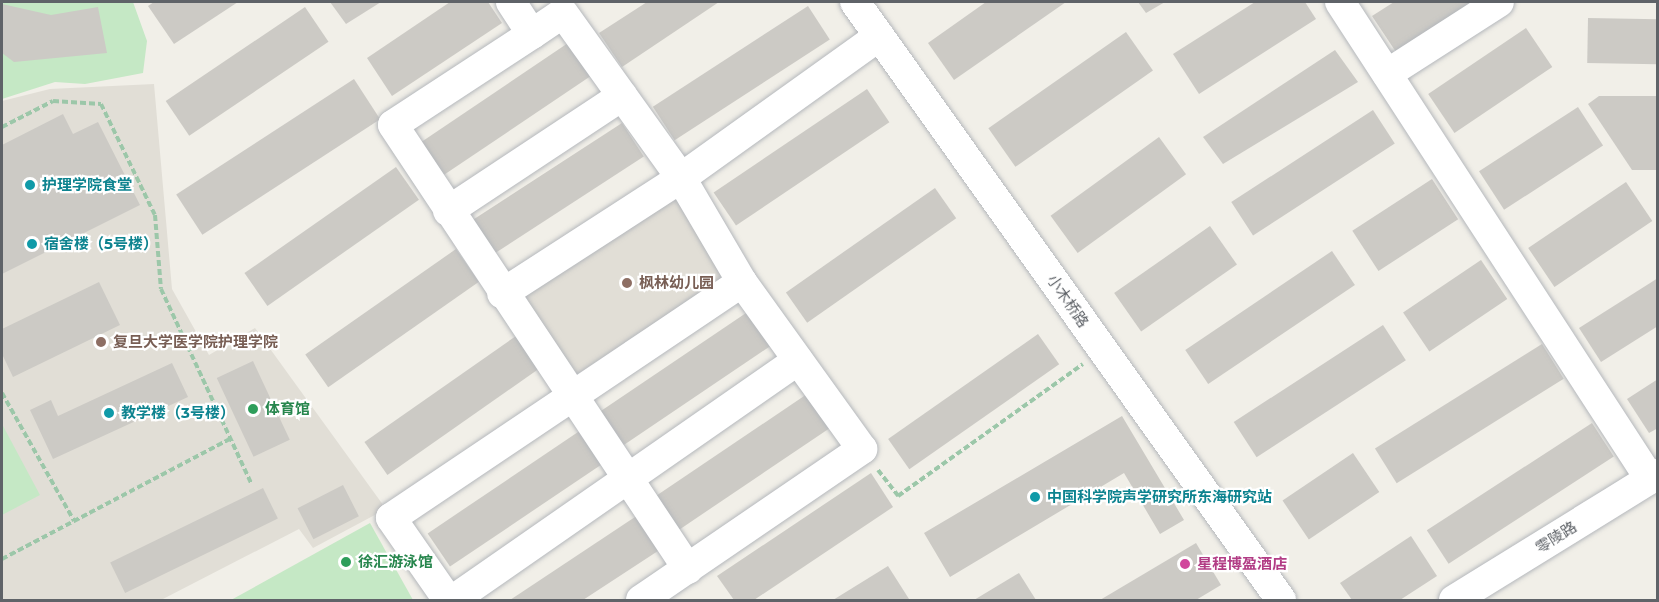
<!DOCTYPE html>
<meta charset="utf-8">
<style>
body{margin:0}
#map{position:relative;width:1659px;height:602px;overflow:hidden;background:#f1efe8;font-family:Montserrat,"Noto Sans SC",sans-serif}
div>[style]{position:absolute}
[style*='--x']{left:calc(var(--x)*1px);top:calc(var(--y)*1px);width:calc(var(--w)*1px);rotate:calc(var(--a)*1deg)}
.education>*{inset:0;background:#e1ded6}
.green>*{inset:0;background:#c5e8c5}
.building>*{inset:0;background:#cccac5;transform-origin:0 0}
.path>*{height:4px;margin-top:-2px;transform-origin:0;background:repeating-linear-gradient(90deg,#9cc7a9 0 6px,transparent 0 9px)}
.roads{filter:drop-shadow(0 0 2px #b5b8bc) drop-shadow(0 0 2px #b5b8bc)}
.minor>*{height:30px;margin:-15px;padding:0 15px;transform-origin:15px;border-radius:15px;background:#fff}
.dots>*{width:16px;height:16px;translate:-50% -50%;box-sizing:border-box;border:3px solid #fff;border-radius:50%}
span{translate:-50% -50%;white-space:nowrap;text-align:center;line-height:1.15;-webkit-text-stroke:4.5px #fff;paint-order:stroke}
.culture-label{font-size:15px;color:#0d838f;font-weight:700}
.left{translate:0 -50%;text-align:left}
.education-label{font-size:15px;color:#785e54;font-weight:700}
.street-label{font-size:15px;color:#5f6368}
.leisure-label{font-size:15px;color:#27864d;font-weight:700}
.hotel-label{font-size:15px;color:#b23c85;font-weight:700}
.frame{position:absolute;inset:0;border:3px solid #5f6368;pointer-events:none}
</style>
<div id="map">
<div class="education">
<i style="clip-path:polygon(154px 84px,172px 289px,209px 355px,255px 328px,386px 509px,313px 548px,299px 529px,161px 600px,2px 600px,2px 101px,50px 89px)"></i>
<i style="clip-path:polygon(668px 187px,735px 270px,573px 377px,521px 295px)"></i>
</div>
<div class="green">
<i style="clip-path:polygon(2px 2px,133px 2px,147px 41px,143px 73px,85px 84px,55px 82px,2px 99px)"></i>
<i style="clip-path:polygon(2px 424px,40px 495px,2px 515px)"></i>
<i style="clip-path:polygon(370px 523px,413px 600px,231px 600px)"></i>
</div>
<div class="building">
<i style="clip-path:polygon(154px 2px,238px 2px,174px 44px,148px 6px)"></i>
<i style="clip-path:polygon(330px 2px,381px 2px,346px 24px)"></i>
<i style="clip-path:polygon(450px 2px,488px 2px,502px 23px,392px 96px,367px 58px)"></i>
<i style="clip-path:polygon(647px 2px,719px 2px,622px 67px,599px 33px)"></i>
<i style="clip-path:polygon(986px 2px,1066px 2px,954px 80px,928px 43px)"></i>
<i style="clip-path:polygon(1138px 2px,1165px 2px,1146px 13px)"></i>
<i style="clip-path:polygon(1255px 2px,1305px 2px,1316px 19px,1199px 94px,1173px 54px)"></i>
<i style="clip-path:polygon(1394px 2px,1473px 2px,1396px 52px,1372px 16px)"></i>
<i style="clip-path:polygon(2px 4px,51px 15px,98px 7px,107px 53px,14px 62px,2px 53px)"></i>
<i style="left:808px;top:6px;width:40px;height:185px;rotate:57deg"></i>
<i style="left:305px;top:7px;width:42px;height:168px;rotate:56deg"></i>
<i style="left:1588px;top:18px;width:70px;height:45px;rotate:1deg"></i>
<i style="left:1526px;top:28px;width:47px;height:118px;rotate:56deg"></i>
<i style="left:1126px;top:32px;width:47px;height:168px;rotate:55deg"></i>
<i style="left:571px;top:41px;width:40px;height:185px;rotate:56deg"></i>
<i style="clip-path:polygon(1335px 50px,1358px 82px,1223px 164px,1203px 137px)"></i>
<i style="left:354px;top:79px;width:48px;height:212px;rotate:57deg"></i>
<i style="left:867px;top:89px;width:40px;height:185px;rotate:56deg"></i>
<i style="clip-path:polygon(1599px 96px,1658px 96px,1658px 170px,1632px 170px,1588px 104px)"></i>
<i style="left:1578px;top:107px;width:46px;height:118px;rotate:57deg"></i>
<i style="left:1373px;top:110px;width:40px;height:169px;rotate:57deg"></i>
<i style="clip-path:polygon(63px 114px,73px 134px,98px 122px,140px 205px,2px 274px,2px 145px)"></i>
<i style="left:622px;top:123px;width:40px;height:185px;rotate:57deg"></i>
<i style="left:1159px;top:137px;width:46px;height:134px;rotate:54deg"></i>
<i style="left:396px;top:167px;width:40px;height:185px;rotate:55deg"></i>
<i style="left:1432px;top:179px;width:48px;height:95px;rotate:57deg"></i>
<i style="left:1626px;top:182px;width:47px;height:118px;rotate:56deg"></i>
<i style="left:935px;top:188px;width:37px;height:182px;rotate:55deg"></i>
<i style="left:1210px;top:226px;width:47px;height:117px;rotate:55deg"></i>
<i style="left:456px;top:249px;width:40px;height:184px;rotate:55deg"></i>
<i style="left:1332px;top:251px;width:41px;height:177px;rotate:56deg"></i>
<i style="left:1481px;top:260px;width:47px;height:94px;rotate:56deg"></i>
<i style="clip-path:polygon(1658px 278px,1658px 326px,1601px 362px,1579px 328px)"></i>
<i style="clip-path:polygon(99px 282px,120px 325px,13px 377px,2px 354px,2px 329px)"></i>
<i style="left:749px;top:311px;width:41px;height:184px;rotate:56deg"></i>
<i style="left:1383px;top:325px;width:42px;height:178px;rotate:57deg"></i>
<i style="left:1038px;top:334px;width:37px;height:183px;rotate:55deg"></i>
<i style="left:516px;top:336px;width:40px;height:185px;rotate:55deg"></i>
<i style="left:1542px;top:344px;width:41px;height:197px;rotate:58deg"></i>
<i style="left:253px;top:361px;width:87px;height:40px;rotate:65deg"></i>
<i style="clip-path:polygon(172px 363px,188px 397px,53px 459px,30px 410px,51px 400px,58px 416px)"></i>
<i style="clip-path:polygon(1658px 379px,1658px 428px,1649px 433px,1627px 399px)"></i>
<i style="left:810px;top:392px;width:41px;height:185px;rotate:56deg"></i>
<i style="clip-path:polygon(1122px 416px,1184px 520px,1160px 534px,1124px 473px,950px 577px,924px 533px)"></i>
<i style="left:1592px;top:423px;width:40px;height:197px;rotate:57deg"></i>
<i style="left:581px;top:430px;width:40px;height:185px;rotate:56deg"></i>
<i style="left:1353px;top:453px;width:47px;height:85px;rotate:56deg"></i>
<i style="clip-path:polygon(871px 473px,893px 507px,754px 600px,734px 600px,717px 576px)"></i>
<i style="left:343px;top:485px;width:35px;height:51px;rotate:63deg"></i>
<i style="left:263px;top:488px;width:34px;height:170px;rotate:64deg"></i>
<i style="clip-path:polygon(638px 515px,661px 549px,583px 600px,510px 600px)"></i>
<i style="clip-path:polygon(1411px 536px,1437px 576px,1400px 600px,1352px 600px,1340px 583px)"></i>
<i style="clip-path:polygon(1196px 543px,1221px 585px,1196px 600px,1100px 600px)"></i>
<i style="clip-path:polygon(888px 566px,909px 599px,833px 600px)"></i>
<i style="clip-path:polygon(1019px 573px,1036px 600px,974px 600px)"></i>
</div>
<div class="path">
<i style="--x:2;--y:127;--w:57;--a:-27"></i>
<i style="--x:53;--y:101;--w:48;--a:3.6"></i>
<i style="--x:101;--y:104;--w:123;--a:64.1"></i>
<i style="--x:155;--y:215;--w:74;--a:85.4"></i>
<i style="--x:161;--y:289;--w:214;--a:65.1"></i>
<i style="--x:2;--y:393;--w:147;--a:60.6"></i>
<i style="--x:878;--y:470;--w:33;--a:52"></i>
<i style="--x:898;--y:496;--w:227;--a:-35.5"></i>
<i style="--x:2;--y:559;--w:258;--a:-27.8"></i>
</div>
<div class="roads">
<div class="minor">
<i style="--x:511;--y:2;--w:38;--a:57"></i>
<i style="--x:532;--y:34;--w:37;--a:-34"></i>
<i style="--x:563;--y:13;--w:203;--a:54.4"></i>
<i style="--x:681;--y:178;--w:244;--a:-35.6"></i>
<i style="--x:855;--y:2;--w:734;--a:54.53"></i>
<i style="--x:1340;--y:2;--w:569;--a:56.98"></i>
<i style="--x:532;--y:34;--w:166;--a:146.8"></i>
<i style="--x:393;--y:125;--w:533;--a:56.4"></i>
<i style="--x:1387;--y:74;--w:133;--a:-32.7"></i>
<i style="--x:448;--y:211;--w:209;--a:-33.5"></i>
<i style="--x:448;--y:600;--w:100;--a:-124.8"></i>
<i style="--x:391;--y:518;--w:423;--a:-33.9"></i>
<i style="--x:742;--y:282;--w:121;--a:-120.4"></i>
<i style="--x:681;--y:178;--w:213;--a:147.1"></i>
<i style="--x:453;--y:600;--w:420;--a:-34.8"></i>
<i style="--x:641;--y:600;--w:268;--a:-34.3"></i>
<i style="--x:862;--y:449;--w:206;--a:-125.7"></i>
<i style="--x:1454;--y:600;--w:240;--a:-31.7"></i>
</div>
</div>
<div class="dots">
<i style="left:30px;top:185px;background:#0f9aa8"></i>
<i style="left:32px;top:244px;background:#0f9aa8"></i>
<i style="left:627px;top:283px;background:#8d6e63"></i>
<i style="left:101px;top:342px;background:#8d6e63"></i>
<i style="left:253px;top:409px;background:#2e9e5b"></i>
<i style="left:109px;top:413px;background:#0f9aa8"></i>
<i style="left:1035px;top:497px;background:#0f9aa8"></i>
<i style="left:346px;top:562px;background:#2e9e5b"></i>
<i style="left:1185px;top:564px;background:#d1479c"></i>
</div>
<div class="culture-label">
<span class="left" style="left:42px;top:185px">护理学院食堂</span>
<span class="left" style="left:44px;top:244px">宿舍楼（5号楼）</span>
<span class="left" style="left:121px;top:413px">教学楼（3号楼）</span>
<span class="left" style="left:1047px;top:497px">中国科学院声学研究所东海研究站</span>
</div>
<div class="education-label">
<span class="left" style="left:639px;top:283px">枫林幼儿园</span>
<span class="left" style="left:113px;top:342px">复旦大学医学院护理学院</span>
</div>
<div class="street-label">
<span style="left:1068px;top:301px;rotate:55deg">小木桥路</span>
<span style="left:1556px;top:537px;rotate:-32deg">零陵路</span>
</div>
<div class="leisure-label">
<span class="left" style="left:265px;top:409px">体育馆</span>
<span class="left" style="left:358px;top:562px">徐汇游泳馆</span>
</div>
<div class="hotel-label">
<span class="left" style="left:1197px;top:564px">星程博盈酒店</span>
</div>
<div class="frame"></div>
</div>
